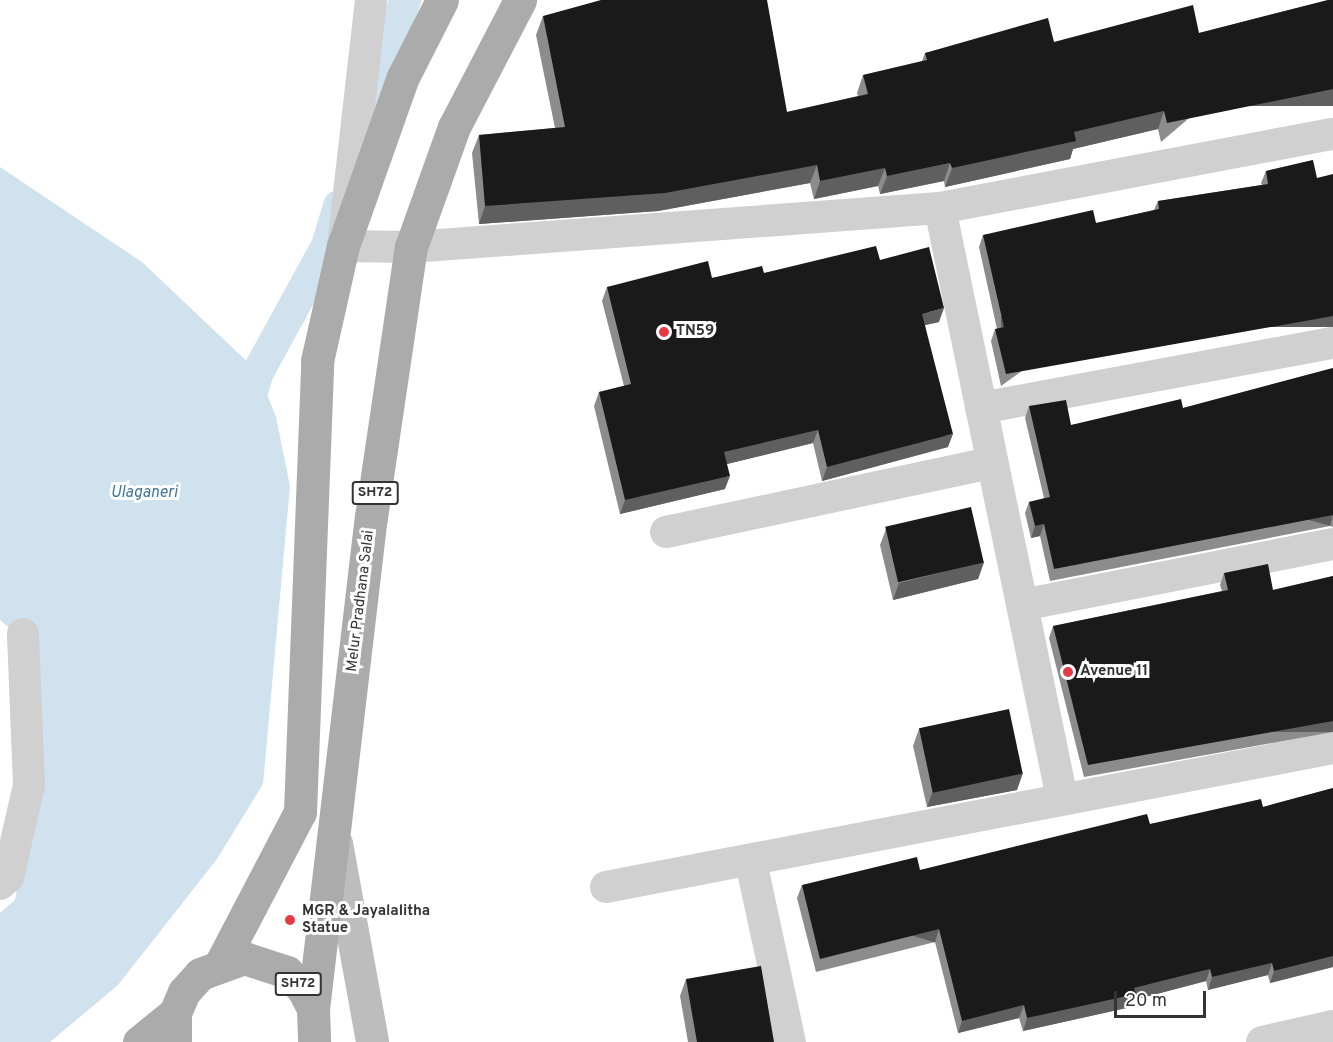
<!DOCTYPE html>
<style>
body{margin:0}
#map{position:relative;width:1333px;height:1042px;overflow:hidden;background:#fff;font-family:Overpass,sans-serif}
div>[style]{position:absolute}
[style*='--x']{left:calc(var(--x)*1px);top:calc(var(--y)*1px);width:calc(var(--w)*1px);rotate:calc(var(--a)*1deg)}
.water>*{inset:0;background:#cfe2ee}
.canal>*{height:32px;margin:-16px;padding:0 16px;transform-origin:16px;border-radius:16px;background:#cfe2ee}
.street>*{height:32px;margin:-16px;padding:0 16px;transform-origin:16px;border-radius:16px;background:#d0d0d0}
.secondary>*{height:33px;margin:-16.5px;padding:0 16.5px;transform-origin:16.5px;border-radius:16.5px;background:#bdbdbd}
.primary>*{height:33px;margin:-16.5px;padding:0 16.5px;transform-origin:16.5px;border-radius:16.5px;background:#ababab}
.wall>*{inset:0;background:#8c8c8c}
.shaded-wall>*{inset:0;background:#5f5f5f;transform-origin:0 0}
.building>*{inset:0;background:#1a1a1a;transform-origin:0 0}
.dots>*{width:16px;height:16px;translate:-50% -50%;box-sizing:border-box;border:3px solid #fff;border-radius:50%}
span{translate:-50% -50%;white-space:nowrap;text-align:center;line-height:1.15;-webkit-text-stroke:6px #fff;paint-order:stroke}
.shield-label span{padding:2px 4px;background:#fff;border:2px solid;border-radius:4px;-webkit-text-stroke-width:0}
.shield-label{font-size:14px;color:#333;font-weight:700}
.poi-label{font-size:15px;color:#333;font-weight:700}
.left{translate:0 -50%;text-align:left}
.street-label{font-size:15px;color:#333}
.water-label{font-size:16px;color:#3f7597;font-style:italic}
.scale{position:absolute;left:1114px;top:991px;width:92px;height:27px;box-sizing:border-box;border:3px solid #333;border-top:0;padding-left:8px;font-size:18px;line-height:21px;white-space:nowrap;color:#333;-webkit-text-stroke:4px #fff;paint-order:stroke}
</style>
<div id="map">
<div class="water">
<i style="clip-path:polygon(0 167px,142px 262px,258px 372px,276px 417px,290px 486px,263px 784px,217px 859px,118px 985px,50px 1042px,0 1042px,0 913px,15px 900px,30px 820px,32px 647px,0 620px)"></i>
</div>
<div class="canal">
<i style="--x:364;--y:124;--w:131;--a:-71.7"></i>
<i style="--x:246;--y:411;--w:41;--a:-72.9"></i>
<i style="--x:258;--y:372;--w:144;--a:-61.3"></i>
<i style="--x:327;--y:246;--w:42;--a:-73.3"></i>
</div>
<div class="street">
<i style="--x:371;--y:0;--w:248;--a:96.5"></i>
<i style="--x:343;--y:246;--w:68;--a:0.8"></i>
<i style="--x:411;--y:247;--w:530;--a:-4.22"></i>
<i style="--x:940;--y:208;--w:400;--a:-10.7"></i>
<i style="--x:940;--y:208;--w:602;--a:78.32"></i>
<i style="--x:981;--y:408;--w:358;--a:-10.5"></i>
<i style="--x:666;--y:532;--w:333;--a:-12"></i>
<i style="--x:1022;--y:605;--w:317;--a:-11.1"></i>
<i style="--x:751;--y:862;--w:184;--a:77.8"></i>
<i style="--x:0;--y:884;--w:11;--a:-41"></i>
<i style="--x:8;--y:877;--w:94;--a:-77.1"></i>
<i style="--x:29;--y:785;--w:151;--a:-92.3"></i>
<i style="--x:606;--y:887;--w:740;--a:-10.82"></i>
<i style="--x:1262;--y:1042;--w:73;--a:-12.7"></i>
</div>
<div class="secondary">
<i style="--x:336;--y:843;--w:202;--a:79.7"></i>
</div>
<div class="primary">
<i style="--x:221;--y:963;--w:170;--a:-62.4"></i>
<i style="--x:300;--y:812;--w:451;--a:-87.8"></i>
<i style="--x:317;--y:361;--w:118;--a:-77.3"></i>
<i style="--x:343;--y:246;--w:179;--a:-70.5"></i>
<i style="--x:403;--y:77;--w:86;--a:-63.1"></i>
<i style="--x:313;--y:1009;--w:495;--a:-83.3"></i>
<i style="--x:371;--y:517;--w:273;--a:-81.6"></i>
<i style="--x:411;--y:247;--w:127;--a:-70.3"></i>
<i style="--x:454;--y:127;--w:143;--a:-62.5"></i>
<i style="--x:139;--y:1042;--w:46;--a:-38.9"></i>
<i style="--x:175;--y:1042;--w:29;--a:-90"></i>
<i style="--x:175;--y:1013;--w:23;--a:-67"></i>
<i style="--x:184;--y:992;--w:24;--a:-48"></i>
<i style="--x:200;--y:974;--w:47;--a:-20"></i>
<i style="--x:244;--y:958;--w:45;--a:18"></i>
<i style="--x:287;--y:972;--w:23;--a:47"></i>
<i style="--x:303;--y:989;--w:22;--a:63"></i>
<i style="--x:313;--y:1009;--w:33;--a:88"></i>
</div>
<div class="wall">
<i style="clip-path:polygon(1328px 0,1161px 142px,1158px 129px,1073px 149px,1070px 159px,945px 187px,944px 181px,880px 194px,878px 186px,814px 199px,810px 183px,658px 211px,479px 224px,472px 153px,479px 135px,555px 128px,536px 35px,543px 16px,787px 112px,858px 96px,857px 93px,863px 75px,922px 61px,925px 53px,1054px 42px,1199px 33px)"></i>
<i style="clip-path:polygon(1313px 160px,1001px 386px,991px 341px,995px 329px,997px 329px,979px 247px,983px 235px,1096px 223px,1154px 210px,1158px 201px,1262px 185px,1261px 183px,1266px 171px)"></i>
<i style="clip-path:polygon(880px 260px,939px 322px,925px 325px,948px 447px,822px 481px,813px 443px,727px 464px,725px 489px,620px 514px,594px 406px,599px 392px,624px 386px,602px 301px,607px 287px,764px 273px)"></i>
<i style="clip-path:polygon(1333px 368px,1333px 527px,1330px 526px,1050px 581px,1040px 536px,1031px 538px,1025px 513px,1029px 502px,1044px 498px,1025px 418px,1029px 406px,1071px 425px,1183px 408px)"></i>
<i style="clip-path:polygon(886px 529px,984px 562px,978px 579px,893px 600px,880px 545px)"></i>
<i style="clip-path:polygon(1224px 573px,1273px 590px,1333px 576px,1333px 732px,1084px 777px,1049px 638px,1053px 626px,1222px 591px,1220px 585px)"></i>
<i style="clip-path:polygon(919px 729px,1017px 790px,927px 807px,913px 746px)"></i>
<i style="clip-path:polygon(1333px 788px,1333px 967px,1270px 983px,1268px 975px,1208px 990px,1206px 981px,1134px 1000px,1131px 1007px,1023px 1031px,1019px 1018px,958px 1033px,935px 942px,816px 972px,797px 898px,802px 885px,920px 870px,1150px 824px,1263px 807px)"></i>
<i style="clip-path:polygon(686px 979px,774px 1042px,688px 1042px,680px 996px)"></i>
</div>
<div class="shaded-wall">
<i style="left:1333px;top:89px;width:17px;height:169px;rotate:90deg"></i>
<i style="clip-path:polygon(1164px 111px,1158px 129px,1073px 149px,1070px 159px,945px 187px,952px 168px,1074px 132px)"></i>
<i style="clip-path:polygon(950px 163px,944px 181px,880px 194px,887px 176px)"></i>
<i style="clip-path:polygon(817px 165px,810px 183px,658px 211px,479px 224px,485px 206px)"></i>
<i style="clip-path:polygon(885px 168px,878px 186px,814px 199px,820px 181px)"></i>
<i style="clip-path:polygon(944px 308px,939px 322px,917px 327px,922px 314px)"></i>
<i style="left:1333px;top:316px;width:11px;height:332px;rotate:90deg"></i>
<i style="clip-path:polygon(818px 430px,813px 443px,719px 466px,724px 452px)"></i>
<i style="clip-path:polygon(953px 434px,948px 447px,822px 481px,827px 467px)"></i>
<i style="clip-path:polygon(730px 476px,725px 489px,620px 514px,625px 500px)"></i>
<i style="left:1333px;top:515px;width:11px;height:284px;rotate:105deg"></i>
<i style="clip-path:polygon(1044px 524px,1040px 536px,1031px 538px,1035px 526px)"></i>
<i style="clip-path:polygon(984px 562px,978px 579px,893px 600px,899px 583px)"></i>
<i style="left:1333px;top:721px;width:11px;height:249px;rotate:90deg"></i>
<i style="clip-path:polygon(1023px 773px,1017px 790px,927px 807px,933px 791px)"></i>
<i style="left:939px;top:929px;width:14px;height:123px;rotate:107deg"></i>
<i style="clip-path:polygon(1333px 956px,1333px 967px,1270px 983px,1274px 971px)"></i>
<i style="clip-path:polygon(1272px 963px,1268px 975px,1208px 990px,1212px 977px)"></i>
<i style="clip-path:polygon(1210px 969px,1206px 981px,1134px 1000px,1131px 1007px,1023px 1031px,1027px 1018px,1134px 988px)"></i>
<i style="clip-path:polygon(1024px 1005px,1019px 1018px,958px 1033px,962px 1021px)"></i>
</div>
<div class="building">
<i style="clip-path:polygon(601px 0,767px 0,787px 112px,868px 94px,863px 75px,927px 60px,925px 53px,1048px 18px,1054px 42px,1193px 5px,1199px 33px,1328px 0,1333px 0,1333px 89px,1167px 123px,1164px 111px,1074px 132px,1076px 141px,952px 168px,950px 163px,887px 176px,885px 168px,820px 181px,817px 165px,665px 193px,485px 206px,479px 135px,565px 127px,543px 16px)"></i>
<i style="clip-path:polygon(1313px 160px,1317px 178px,1333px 174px,1333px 316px,1006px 374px,995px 329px,1004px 327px,983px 235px,1093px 210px,1096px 223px,1159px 209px,1158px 201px,1268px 184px,1266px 171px)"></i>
<i style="clip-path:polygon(876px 246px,880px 260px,929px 247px,944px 308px,922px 314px,953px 434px,827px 467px,818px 430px,724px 452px,730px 476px,625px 500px,599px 392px,631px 384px,607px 287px,708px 261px,712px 278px,762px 266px,764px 273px)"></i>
<i style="clip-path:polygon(1333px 368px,1333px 515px,1054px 569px,1044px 524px,1035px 526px,1029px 502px,1050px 497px,1029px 406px,1066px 400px,1071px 425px,1181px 399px,1183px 408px)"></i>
<i style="left:971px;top:507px;width:57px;height:88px;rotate:77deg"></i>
<i style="clip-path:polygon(1268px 564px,1273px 590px,1333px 576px,1333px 721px,1088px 765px,1053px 626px,1228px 590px,1224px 573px)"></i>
<i style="left:1009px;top:709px;width:66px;height:92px;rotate:78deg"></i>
<i style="clip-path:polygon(1333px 788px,1333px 956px,1274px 971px,1272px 963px,1212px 977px,1210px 969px,1134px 988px,1136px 994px,1027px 1018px,1024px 1005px,962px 1021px,939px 929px,820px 959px,802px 885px,917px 857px,920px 870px,1147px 814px,1150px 824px,1261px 799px,1263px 807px)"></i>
<i style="clip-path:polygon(761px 966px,774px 1042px,697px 1042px,686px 979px)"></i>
</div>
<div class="dots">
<i style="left:664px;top:332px;background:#e63946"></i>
<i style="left:1068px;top:672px;background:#e63946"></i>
<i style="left:290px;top:920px;background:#e63946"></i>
</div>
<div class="shield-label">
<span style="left:375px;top:493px">SH72</span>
<span style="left:298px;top:984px">SH72</span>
</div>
<div class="poi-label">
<span class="left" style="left:676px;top:332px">TN59</span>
<span class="left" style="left:1080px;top:672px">Avenue 11</span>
<span class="left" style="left:302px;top:920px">MGR &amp; Jayalalitha<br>Statue</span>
</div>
<div class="street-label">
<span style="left:361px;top:601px;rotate:-83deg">Melur Pradhana Salai</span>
</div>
<div class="water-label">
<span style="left:144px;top:493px">Ulaganeri</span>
</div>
<div class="scale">20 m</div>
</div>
